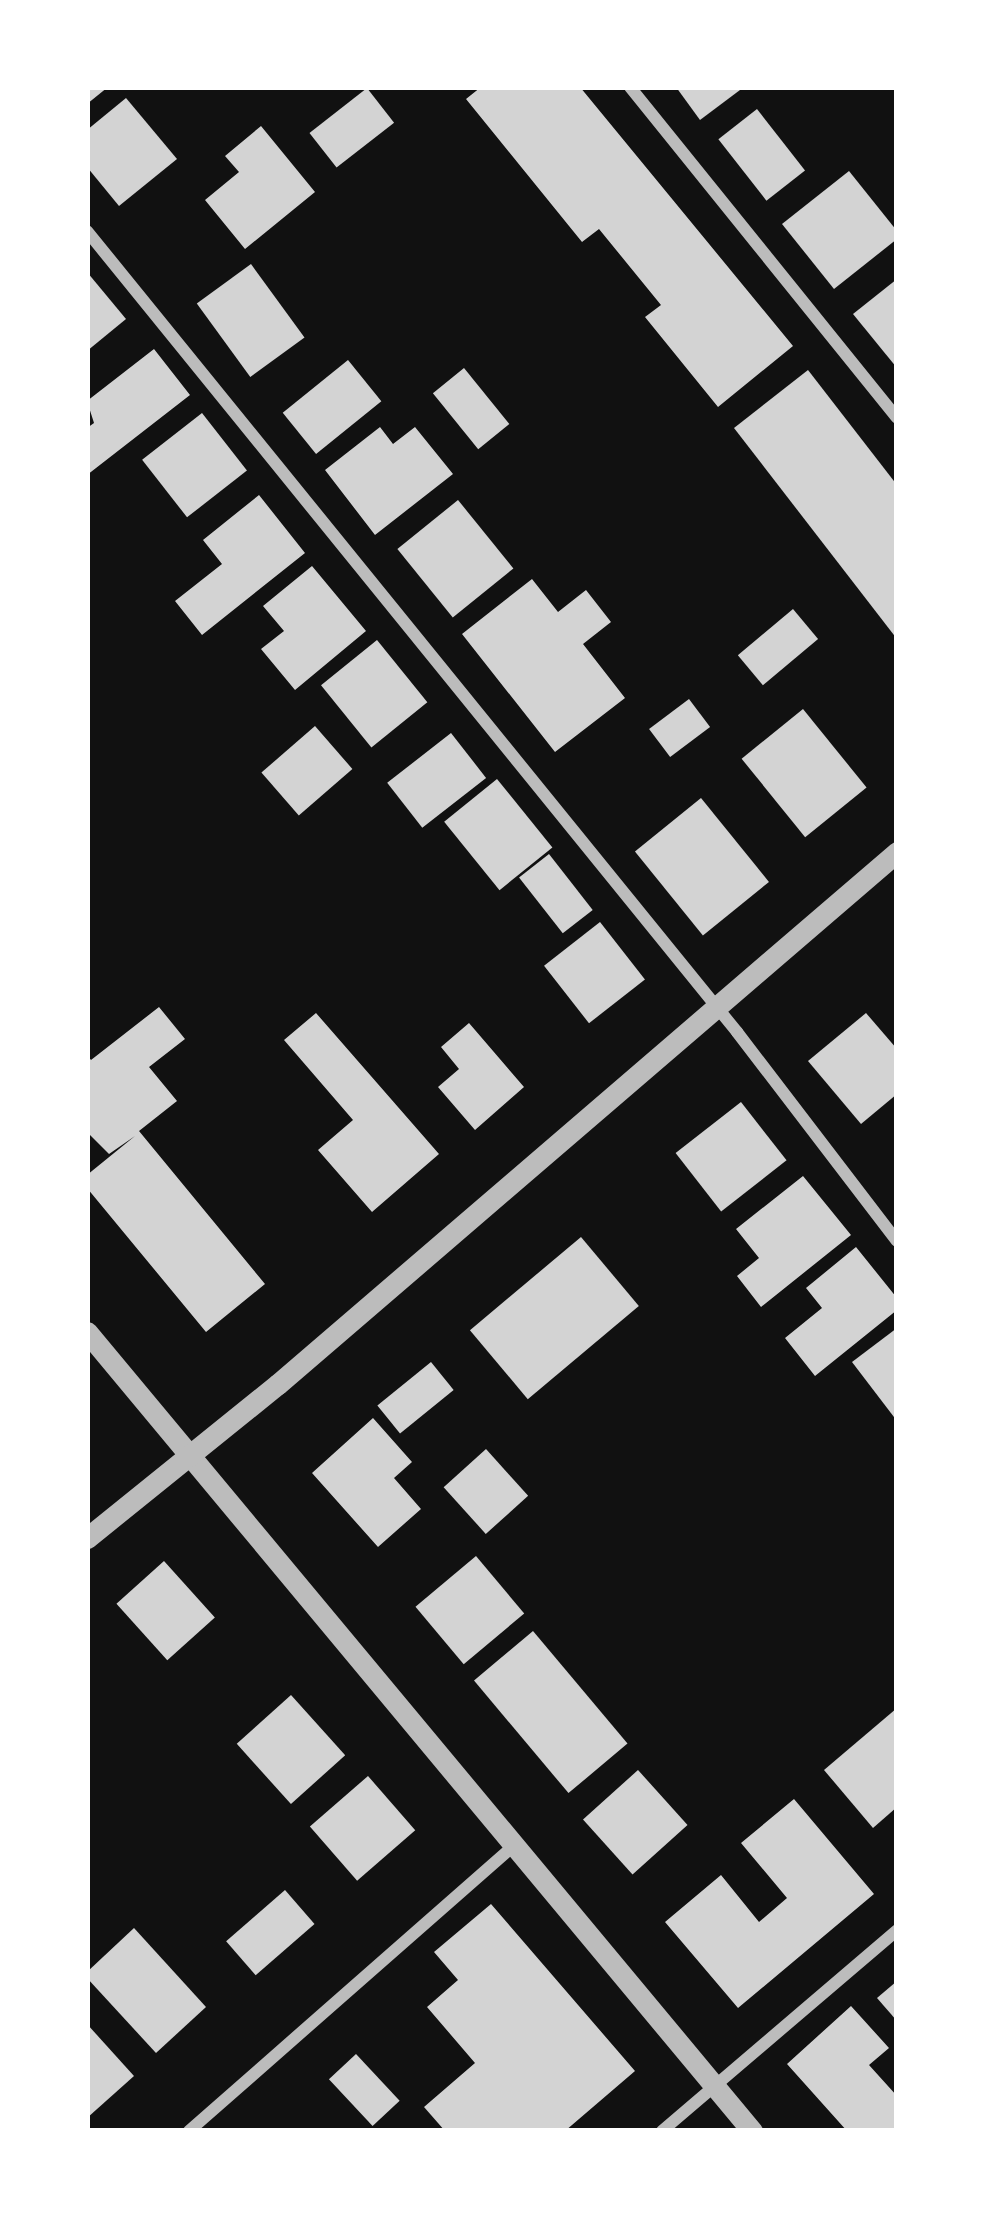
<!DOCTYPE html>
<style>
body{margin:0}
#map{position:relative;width:984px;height:2218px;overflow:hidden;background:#111;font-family:Jost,sans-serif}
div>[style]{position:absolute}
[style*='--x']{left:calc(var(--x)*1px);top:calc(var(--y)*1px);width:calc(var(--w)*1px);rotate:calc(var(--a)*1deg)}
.building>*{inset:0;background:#d3d3d3;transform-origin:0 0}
.minor>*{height:12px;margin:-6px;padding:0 6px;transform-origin:6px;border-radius:6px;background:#bcbcbc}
.tertiary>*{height:21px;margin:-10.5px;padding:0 10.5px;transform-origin:10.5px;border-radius:10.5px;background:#bcbcbc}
span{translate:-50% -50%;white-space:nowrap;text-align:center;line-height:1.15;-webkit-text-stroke:10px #fff;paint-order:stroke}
.frame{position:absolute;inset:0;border:90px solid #fff;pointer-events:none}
</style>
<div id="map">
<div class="building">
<i style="clip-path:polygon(87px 87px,108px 87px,87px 104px)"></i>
<i style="clip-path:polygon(481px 87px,580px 87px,793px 346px,718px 407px,645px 317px,661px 305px,599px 229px,582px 242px,466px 99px)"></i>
<i style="clip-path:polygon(676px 87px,744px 87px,700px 120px)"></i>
<i style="left:367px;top:88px;width:44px;height:73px;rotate:52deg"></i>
<i style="clip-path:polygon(126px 98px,177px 159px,119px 206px,87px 167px,87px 130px)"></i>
<i style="left:757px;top:109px;width:78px;height:49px;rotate:52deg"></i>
<i style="clip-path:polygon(261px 126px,315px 192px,245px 249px,205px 200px,239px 172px,225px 156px)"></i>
<i style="clip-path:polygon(849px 171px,897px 231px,897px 239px,834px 289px,782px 224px)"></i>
<i style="left:251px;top:264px;width:91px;height:67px;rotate:54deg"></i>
<i style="clip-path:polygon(87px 272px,126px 319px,87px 351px)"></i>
<i style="clip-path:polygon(897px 279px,897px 368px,853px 314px)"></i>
<i style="clip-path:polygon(154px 349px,190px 395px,87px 475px,87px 428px,94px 423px,87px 401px)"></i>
<i style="left:348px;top:360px;width:53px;height:84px;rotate:51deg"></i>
<i style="left:464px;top:368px;width:72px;height:40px;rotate:51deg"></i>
<i style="clip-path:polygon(808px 370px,897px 485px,897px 639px,734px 428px)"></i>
<i style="left:202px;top:413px;width:73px;height:76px;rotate:52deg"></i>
<i style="clip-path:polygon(380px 427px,393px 444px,415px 427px,453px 474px,375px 535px,325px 470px)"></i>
<i style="clip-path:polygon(259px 495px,305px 553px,202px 635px,175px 601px,222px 564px,203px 540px)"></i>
<i style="left:458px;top:500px;width:88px;height:78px;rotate:51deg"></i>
<i style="clip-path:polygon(312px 566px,366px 631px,295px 690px,261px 649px,284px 631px,263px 606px)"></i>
<i style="clip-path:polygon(532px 579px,558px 612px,586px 590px,611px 622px,583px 644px,625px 698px,555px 752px,462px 634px)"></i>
<i style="left:793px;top:609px;width:39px;height:72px;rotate:50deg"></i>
<i style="left:377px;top:640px;width:80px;height:72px;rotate:51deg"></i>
<i style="left:689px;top:699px;width:35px;height:50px;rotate:53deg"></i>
<i style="left:803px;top:709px;width:101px;height:79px;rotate:51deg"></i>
<i style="left:315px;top:726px;width:57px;height:71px;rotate:49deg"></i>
<i style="left:451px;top:733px;width:57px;height:81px;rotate:52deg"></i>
<i style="left:497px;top:779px;width:88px;height:68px;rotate:51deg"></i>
<i style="left:701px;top:798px;width:108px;height:85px;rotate:51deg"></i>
<i style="left:549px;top:854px;width:71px;height:38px;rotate:52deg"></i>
<i style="left:600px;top:922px;width:73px;height:71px;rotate:52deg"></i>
<i style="clip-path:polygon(159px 1007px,185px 1039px,149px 1067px,177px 1101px,139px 1131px,265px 1284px,206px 1332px,87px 1188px,87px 1175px,135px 1136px,109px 1154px,87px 1132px,87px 1055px,91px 1060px)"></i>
<i style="clip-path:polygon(316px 1013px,439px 1154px,372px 1212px,318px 1150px,353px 1120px,284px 1040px)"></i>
<i style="clip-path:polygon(866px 1013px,897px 1049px,897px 1094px,861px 1124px,808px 1061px)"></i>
<i style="clip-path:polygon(469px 1023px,524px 1087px,475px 1130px,438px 1087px,459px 1069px,441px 1047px)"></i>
<i style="left:741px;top:1102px;width:74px;height:83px;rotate:52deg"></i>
<i style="clip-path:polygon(803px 1176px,851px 1235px,761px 1307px,737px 1276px,759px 1258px,736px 1229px)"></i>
<i style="left:581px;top:1237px;width:90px;height:145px;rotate:50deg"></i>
<i style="clip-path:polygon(856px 1247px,897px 1298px,897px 1310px,815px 1376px,785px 1338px,822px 1308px,806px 1288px)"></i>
<i style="clip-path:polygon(897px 1328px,897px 1421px,852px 1362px)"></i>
<i style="left:431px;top:1362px;width:36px;height:69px;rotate:51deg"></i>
<i style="clip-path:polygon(373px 1418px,412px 1462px,394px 1478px,421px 1509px,378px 1547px,312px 1473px)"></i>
<i style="left:486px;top:1449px;width:63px;height:57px;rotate:48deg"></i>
<i style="left:476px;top:1556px;width:75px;height:79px;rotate:50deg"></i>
<i style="left:164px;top:1561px;width:76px;height:64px;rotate:48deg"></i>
<i style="left:533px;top:1631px;width:147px;height:77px;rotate:50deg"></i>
<i style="left:291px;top:1695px;width:81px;height:73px;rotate:48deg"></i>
<i style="clip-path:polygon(897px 1708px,897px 1807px,873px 1828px,824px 1770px)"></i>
<i style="left:638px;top:1770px;width:74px;height:74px;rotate:48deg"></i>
<i style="left:368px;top:1776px;width:72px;height:77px;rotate:49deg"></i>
<i style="clip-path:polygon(794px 1799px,874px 1894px,738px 2008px,665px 1922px,721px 1875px,759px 1922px,787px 1898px,741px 1843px)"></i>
<i style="left:285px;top:1890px;width:45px;height:78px;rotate:49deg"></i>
<i style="clip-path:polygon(491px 1904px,635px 2071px,565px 2131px,445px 2131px,424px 2107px,475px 2063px,427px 2007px,458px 1980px,434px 1952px)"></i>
<i style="clip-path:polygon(134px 1928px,206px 2007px,156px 2053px,87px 1978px,87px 1972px)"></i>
<i style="clip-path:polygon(897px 1981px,897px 2021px,877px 1998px)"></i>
<i style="clip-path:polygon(851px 2006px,889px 2048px,869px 2065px,897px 2096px,897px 2131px,847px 2131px,787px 2064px)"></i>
<i style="clip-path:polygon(87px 2024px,134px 2076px,87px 2118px)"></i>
<i style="left:356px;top:2054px;width:64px;height:37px;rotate:47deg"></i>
</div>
<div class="minor">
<i style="--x:630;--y:87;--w:425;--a:51.1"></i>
<i style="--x:87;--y:231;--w:1032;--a:50.94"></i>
<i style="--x:737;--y:1032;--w:263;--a:52.6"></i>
<i style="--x:189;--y:2131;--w:436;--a:-41.3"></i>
<i style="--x:662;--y:2131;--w:309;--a:-40.5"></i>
</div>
<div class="tertiary">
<i style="--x:87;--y:1332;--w:1040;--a:50.23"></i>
<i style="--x:87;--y:1538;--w:245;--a:-38.9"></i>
<i style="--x:278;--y:1384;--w:816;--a:-40.68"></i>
</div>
<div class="frame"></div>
</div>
